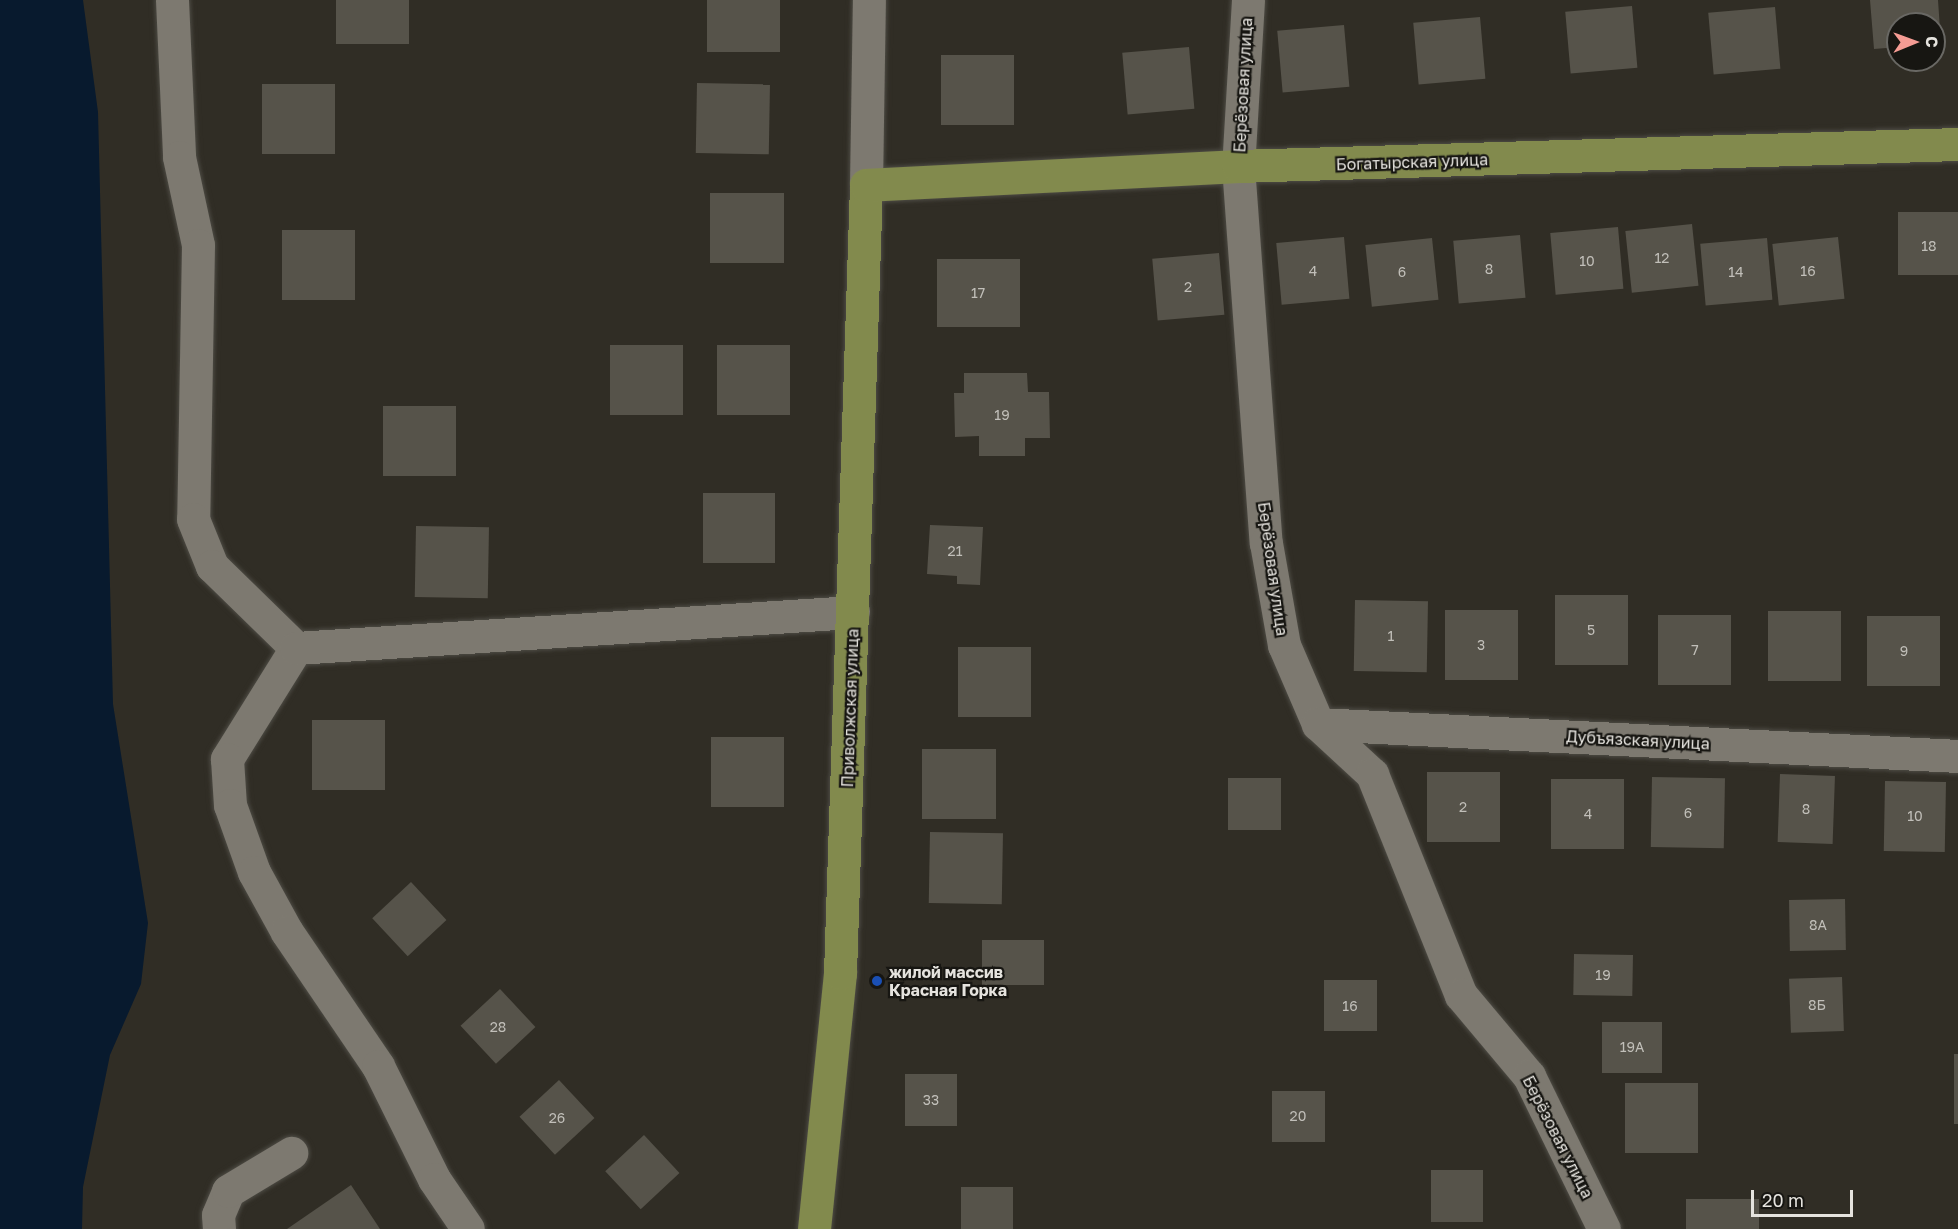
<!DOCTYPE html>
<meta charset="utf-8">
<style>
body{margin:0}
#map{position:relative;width:1958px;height:1229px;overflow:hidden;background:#302d25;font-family:"Golos Text",sans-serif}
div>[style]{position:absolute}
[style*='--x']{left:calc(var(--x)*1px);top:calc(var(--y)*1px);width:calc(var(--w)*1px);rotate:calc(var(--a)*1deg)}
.water>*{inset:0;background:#081a2e}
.building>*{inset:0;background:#56534a;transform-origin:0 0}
.roads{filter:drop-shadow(0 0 2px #4d4b44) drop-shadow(0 0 2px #4d4b44)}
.minor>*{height:33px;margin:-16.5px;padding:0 16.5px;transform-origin:16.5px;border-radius:16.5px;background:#7d7970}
.major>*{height:33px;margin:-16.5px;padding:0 16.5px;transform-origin:16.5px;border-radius:16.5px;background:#828a4d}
.dots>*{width:16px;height:16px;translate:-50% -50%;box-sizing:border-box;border:3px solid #171612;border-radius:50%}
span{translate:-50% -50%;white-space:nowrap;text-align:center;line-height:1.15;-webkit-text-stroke:4.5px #171612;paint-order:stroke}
.number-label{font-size:14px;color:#c1bfb9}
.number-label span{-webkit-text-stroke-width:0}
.street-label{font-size:16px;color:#e5e3de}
.poi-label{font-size:16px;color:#e5e3de;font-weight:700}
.left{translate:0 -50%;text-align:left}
.north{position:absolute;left:1886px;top:12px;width:60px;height:60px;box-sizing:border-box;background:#171612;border:2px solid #696864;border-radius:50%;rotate:89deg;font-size:16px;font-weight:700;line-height:24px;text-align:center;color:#e5e3de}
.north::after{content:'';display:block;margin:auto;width:21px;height:27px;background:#f59c94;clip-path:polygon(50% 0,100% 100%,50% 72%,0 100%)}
.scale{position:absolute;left:1751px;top:1190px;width:102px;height:27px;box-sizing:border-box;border:3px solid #e5e3de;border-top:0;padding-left:8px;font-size:18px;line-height:21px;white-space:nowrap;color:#e5e3de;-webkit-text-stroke:4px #171612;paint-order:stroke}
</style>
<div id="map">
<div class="water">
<i style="clip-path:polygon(0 0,83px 0,98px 112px,113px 704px,148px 923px,141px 984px,110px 1055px,83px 1187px,82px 1229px,0 1229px)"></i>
</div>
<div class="building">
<i style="left:336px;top:0;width:73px;height:44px"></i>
<i style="left:707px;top:0;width:73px;height:52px"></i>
<i style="clip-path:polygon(1870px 0,1938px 0,1941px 44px,1934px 44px,1934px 24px,1898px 24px,1898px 47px,1874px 49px)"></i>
<i style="left:1632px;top:6px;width:62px;height:67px;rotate:85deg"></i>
<i style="left:1775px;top:7px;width:62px;height:67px;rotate:85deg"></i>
<i style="left:1480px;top:17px;width:62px;height:67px;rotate:85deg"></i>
<i style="left:1344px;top:25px;width:62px;height:67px;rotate:85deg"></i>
<i style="left:1189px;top:47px;width:62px;height:67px;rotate:85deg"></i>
<i style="left:941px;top:55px;width:73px;height:70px"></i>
<i style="left:697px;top:83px;width:73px;height:70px;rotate:1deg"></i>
<i style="left:262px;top:84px;width:73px;height:70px"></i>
<i style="left:710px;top:193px;width:74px;height:70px"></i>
<i style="left:1958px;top:212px;width:63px;height:60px;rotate:90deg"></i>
<i style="left:1692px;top:224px;width:62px;height:67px;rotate:84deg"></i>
<i style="left:1618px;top:227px;width:62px;height:68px;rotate:85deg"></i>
<i style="left:282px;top:230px;width:73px;height:70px"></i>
<i style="left:1520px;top:235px;width:63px;height:67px;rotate:85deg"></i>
<i style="left:1344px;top:237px;width:62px;height:68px;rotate:85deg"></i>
<i style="left:1838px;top:237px;width:62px;height:66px;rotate:84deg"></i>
<i style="left:1432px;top:238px;width:62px;height:67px;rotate:84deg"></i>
<i style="left:1767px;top:238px;width:62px;height:67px;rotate:85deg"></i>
<i style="left:1219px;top:253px;width:62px;height:67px;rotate:85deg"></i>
<i style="left:937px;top:259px;width:83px;height:68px"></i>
<i style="left:610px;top:345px;width:73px;height:70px"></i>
<i style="left:717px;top:345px;width:73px;height:70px"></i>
<i style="clip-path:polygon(964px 373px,1027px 373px,1028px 392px,1049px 392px,1050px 438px,1025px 438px,1025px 456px,979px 456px,979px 436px,955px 437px,954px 393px,964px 393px)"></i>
<i style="left:383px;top:406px;width:73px;height:70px"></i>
<i style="left:703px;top:493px;width:72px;height:70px"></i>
<i style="clip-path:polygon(930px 525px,983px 527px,980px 585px,957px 584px,957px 576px,927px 574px)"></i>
<i style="left:416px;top:526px;width:73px;height:71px;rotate:1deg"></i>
<i style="left:1555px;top:595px;width:73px;height:70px"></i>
<i style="left:1355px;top:600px;width:73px;height:71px;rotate:1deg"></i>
<i style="left:1445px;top:610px;width:73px;height:70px"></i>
<i style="left:1768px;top:611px;width:73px;height:70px"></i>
<i style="left:1658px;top:615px;width:73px;height:70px"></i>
<i style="left:1867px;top:616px;width:73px;height:70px"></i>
<i style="left:958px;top:647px;width:73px;height:70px"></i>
<i style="left:312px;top:720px;width:73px;height:70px"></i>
<i style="left:711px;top:737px;width:73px;height:70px"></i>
<i style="left:922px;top:749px;width:74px;height:70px"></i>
<i style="left:1427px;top:772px;width:73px;height:70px"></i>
<i style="left:1780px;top:774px;width:55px;height:68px;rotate:2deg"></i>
<i style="left:1652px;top:777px;width:73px;height:70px;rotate:1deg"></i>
<i style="left:1228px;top:778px;width:53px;height:52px"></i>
<i style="left:1551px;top:779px;width:73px;height:70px"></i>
<i style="left:1885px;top:781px;width:61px;height:70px;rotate:1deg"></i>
<i style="left:930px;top:832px;width:73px;height:71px;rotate:1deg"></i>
<i style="left:411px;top:882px;width:52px;height:53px;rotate:47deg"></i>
<i style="left:1845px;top:899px;width:51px;height:56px;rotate:89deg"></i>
<i style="left:982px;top:940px;width:62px;height:45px"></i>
<i style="left:1574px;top:954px;width:59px;height:41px;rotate:1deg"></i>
<i style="left:1842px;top:977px;width:54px;height:53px;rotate:88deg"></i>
<i style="left:1324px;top:980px;width:53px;height:51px"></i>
<i style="left:500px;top:989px;width:52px;height:54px;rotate:47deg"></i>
<i style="left:1602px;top:1022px;width:60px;height:51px"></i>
<i style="left:1954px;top:1054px;width:4px;height:70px"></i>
<i style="left:905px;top:1074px;width:52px;height:52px"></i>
<i style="left:559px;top:1080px;width:52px;height:54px;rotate:47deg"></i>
<i style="left:1625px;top:1083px;width:73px;height:70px"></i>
<i style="left:1272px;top:1091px;width:53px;height:51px"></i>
<i style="left:644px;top:1135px;width:52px;height:53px;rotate:47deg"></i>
<i style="left:1431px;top:1170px;width:52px;height:52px"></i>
<i style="clip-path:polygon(351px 1185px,380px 1229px,287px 1229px)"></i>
<i style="left:961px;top:1187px;width:52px;height:42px"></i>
<i style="left:1686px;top:1199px;width:73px;height:30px"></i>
</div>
<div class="roads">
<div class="minor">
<i style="--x:172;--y:0;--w:157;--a:87.4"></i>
<i style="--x:179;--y:157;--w:90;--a:77.8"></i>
<i style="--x:198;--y:245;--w:274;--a:91"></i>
<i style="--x:193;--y:519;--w:51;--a:68"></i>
<i style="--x:212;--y:566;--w:117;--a:44.3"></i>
<i style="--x:296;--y:648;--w:131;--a:121.9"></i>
<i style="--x:227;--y:759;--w:46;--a:86.3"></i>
<i style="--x:230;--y:805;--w:71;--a:70.3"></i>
<i style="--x:254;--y:872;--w:68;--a:61.2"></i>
<i style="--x:287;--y:932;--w:162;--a:55.8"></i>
<i style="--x:378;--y:1066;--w:126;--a:63.6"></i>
<i style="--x:434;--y:1179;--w:60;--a:55.8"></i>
<i style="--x:1248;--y:0;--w:166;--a:93.4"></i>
<i style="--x:1238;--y:166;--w:378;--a:85.8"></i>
<i style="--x:1266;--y:543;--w:104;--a:80"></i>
<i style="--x:1284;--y:645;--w:86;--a:66.7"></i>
<i style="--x:1318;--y:724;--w:74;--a:42.8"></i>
<i style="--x:1372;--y:774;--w:238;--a:68.1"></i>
<i style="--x:1461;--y:995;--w:106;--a:50"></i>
<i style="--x:1529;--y:1076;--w:170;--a:63.9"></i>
<i style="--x:866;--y:185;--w:185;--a:-89.1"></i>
<i style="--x:296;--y:648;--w:558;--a:-3.7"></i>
<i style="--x:1318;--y:724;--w:641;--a:2.86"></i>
<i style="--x:219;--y:1229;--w:14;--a:-94"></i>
<i style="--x:218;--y:1215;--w:26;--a:-67"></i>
<i style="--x:228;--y:1191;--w:74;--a:-31.1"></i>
</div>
<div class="major">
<i style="--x:814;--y:1229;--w:257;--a:-84.2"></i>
<i style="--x:840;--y:973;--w:788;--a:-88.11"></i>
<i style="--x:866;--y:185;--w:372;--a:-2.9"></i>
<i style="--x:1238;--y:166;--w:720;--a:-1.75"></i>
</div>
</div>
<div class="dots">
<i style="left:877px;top:981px;background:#1a4fb4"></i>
</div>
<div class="number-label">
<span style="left:1929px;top:246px">18</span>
<span style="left:1662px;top:258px">12</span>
<span style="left:1587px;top:261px">10</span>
<span style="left:1489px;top:269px">8</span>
<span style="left:1313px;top:271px">4</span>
<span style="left:1808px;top:271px">16</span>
<span style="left:1402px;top:272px">6</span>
<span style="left:1736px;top:272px">14</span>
<span style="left:1188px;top:287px">2</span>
<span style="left:978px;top:293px">17</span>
<span style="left:1002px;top:415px">19</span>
<span style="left:955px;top:551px">21</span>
<span style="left:1591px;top:630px">5</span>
<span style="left:1391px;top:636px">1</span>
<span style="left:1481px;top:645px">3</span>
<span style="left:1695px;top:650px">7</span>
<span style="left:1904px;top:651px">9</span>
<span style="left:1463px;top:807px">2</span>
<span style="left:1806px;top:809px">8</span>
<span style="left:1688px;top:813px">6</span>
<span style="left:1588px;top:814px">4</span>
<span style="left:1915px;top:816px">10</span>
<span style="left:1818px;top:925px">8А</span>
<span style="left:1603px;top:975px">19</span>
<span style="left:1817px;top:1005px">8Б</span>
<span style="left:1350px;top:1006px">16</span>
<span style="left:498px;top:1027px">28</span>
<span style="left:1632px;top:1047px">19А</span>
<span style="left:931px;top:1100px">33</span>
<span style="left:1298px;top:1116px">20</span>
<span style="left:557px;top:1118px">26</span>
</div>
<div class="street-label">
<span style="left:1243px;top:85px;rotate:-87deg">Берёзовая улица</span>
<span style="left:1412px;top:162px;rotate:-2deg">Богатырская улица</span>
<span style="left:1273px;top:569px;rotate:82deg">Берёзовая улица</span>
<span style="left:850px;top:708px;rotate:-88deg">Приволжская улица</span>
<span style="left:1638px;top:740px;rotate:3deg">Дубъязская улица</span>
<span style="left:1558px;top:1137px;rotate:63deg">Берёзовая улица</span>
</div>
<div class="poi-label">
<span class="left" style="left:889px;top:981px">жилой массив<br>Красная Горка</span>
</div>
<div class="north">С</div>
<div class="scale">20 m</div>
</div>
